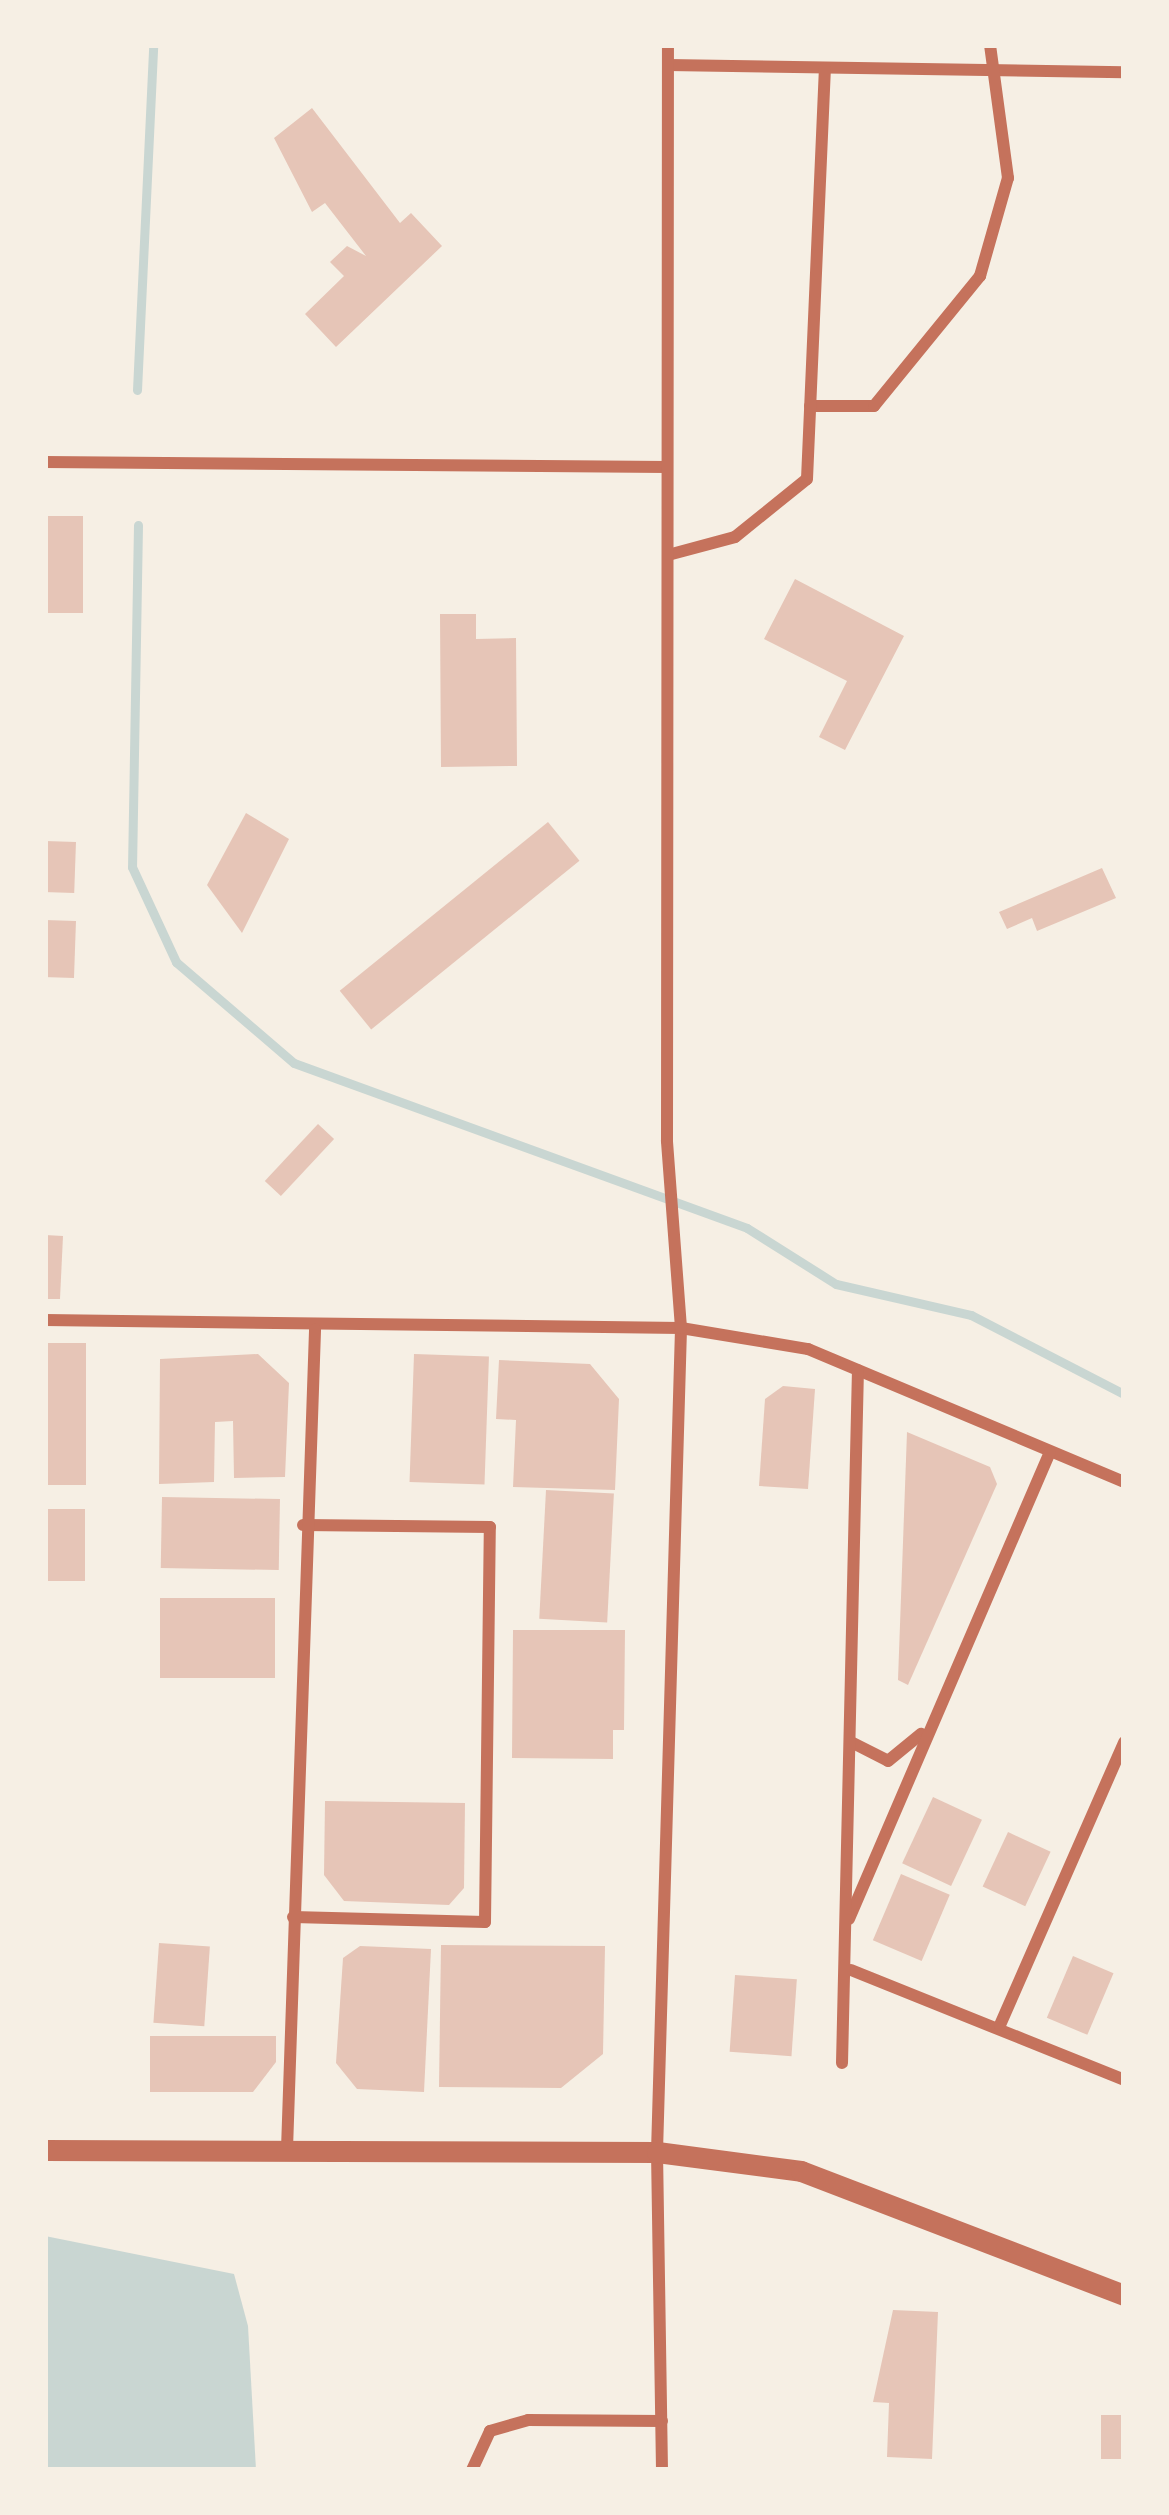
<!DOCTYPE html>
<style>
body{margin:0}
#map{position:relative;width:1169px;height:2515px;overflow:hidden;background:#f6efe4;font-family:Karla,sans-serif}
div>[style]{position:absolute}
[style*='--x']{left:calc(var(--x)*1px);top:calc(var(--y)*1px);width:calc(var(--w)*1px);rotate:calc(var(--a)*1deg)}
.water>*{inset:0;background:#c9d6d2}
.stream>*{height:9px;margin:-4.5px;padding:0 4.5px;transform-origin:4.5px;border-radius:4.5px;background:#c9d6d2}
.building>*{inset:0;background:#e6c5b7;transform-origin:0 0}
.minor>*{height:12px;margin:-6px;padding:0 6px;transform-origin:6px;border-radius:6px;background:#c5725c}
.tertiary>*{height:21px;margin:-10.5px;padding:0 10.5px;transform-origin:10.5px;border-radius:10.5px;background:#c5725c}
span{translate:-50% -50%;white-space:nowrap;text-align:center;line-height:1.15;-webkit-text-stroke:9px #f6efe4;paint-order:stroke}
.frame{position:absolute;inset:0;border:48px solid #f6efe4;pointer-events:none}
</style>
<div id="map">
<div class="water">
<i style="clip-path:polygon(45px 2236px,234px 2274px,248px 2326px,256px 2470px,45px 2470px)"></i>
</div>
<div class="stream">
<i style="--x:137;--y:390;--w:345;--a:-87.3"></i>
<i style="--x:138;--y:525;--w:342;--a:91"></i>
<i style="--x:132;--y:867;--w:105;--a:65.1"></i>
<i style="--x:176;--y:962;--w:155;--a:40.6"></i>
<i style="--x:294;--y:1063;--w:482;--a:20"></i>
<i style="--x:747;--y:1228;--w:105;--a:32.2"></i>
<i style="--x:836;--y:1284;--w:139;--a:12.9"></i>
<i style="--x:971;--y:1315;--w:172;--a:27.3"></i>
</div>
<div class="building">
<i style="clip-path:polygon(312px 108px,400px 223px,411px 213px,442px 246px,336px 347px,305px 314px,344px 276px,330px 262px,347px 246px,366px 256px,325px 203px,312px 212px,274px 138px)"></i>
<i style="left:45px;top:516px;width:38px;height:97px"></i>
<i style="clip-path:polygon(795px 579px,904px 636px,845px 750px,819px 737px,847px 681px,764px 639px)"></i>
<i style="clip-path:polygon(440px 614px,476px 614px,476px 639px,516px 638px,517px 766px,441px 767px)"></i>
<i style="clip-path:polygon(246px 813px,289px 839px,242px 933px,207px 885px)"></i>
<i style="left:548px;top:822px;width:50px;height:268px;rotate:51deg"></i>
<i style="left:45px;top:841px;width:31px;height:51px;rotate:2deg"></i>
<i style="clip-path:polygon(1102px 868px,1116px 898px,1037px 931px,1032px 918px,1007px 929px,999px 912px)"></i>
<i style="left:45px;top:920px;width:31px;height:57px;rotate:2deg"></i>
<i style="left:318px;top:1124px;width:22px;height:78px;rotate:43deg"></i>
<i style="clip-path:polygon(45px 1235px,63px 1236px,60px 1299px,45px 1299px)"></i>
<i style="left:45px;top:1343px;width:41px;height:142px"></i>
<i style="clip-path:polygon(258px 1354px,289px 1383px,285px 1477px,234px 1478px,233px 1421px,215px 1422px,214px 1482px,159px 1484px,160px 1359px)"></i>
<i style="left:414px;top:1354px;width:75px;height:128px;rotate:2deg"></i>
<i style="clip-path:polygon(499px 1360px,590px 1364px,619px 1399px,615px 1490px,513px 1487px,516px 1420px,496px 1419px)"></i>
<i style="clip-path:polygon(783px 1386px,815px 1389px,808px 1489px,759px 1486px,765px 1399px)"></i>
<i style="clip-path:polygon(907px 1432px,990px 1467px,997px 1484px,908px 1685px,898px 1680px)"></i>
<i style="left:546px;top:1490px;width:68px;height:129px;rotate:3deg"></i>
<i style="left:162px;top:1497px;width:118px;height:71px;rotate:1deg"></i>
<i style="left:45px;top:1509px;width:40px;height:72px"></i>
<i style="left:160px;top:1598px;width:115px;height:80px"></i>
<i style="clip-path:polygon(513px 1630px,625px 1630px,624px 1730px,613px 1730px,613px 1759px,512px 1758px)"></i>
<i style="left:933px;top:1797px;width:54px;height:73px;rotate:25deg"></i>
<i style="clip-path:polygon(325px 1801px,465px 1803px,464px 1888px,449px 1905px,344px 1901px,324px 1875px)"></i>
<i style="left:1008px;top:1832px;width:47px;height:60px;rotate:25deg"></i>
<i style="left:901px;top:1874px;width:53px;height:72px;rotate:23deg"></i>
<i style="left:159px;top:1943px;width:51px;height:80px;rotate:4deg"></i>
<i style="clip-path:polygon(441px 1945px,605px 1946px,603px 2054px,561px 2088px,439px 2087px)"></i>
<i style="clip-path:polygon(360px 1946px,431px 1949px,424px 2092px,357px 2089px,336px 2063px,343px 1958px)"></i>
<i style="left:1073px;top:1956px;width:44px;height:67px;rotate:23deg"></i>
<i style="left:735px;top:1975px;width:62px;height:77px;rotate:4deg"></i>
<i style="clip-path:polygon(150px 2036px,276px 2036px,276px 2062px,253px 2092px,150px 2092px)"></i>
<i style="clip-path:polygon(893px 2310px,938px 2312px,932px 2459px,887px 2457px,889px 2403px,873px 2402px)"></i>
<i style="left:1101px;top:2415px;width:23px;height:44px"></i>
</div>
<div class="minor">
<i style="--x:668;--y:65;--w:456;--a:0.9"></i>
<i style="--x:810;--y:406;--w:64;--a:0"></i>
<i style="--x:874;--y:406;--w:168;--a:-50.8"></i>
<i style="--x:980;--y:276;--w:102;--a:-74.1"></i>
<i style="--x:1008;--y:178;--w:134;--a:-97.7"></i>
<i style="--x:45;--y:462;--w:622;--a:0.46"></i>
<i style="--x:668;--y:555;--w:69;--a:-15"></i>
<i style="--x:735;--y:537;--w:92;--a:-38.9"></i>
<i style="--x:807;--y:479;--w:411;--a:-87.5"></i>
<i style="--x:45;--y:1320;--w:636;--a:0.72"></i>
<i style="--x:681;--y:1328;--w:129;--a:9.4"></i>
<i style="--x:808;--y:1349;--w:343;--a:22.8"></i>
<i style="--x:853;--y:1743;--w:39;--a:27"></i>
<i style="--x:888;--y:1761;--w:43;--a:-39.3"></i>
<i style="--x:293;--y:1917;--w:192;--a:1.5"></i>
<i style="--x:485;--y:1922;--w:395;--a:-89.3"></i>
<i style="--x:490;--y:1527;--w:187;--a:-179.4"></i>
<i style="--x:849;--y:1919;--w:508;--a:-66.71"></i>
<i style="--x:851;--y:1970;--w:294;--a:21.9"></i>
<i style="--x:1000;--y:2025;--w:309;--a:-66.3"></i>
<i style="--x:842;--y:2063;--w:693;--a:-88.68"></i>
<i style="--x:287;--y:2149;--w:820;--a:-88.04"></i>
<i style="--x:472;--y:2470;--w:43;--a:-65.2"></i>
<i style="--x:490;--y:2431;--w:40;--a:-16"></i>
<i style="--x:528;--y:2420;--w:134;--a:0.4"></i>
<i style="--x:662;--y:2470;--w:318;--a:-90.9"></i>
<i style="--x:657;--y:2152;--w:824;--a:-88.33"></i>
<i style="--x:681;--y:1328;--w:188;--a:-94.3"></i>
<i style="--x:667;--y:1141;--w:1096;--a:-89.95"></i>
</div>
<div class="tertiary">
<i style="--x:45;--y:2150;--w:612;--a:0.19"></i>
<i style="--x:657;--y:2152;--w:145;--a:7.5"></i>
<i style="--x:801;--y:2171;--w:346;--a:21"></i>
</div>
<div class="frame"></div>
</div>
